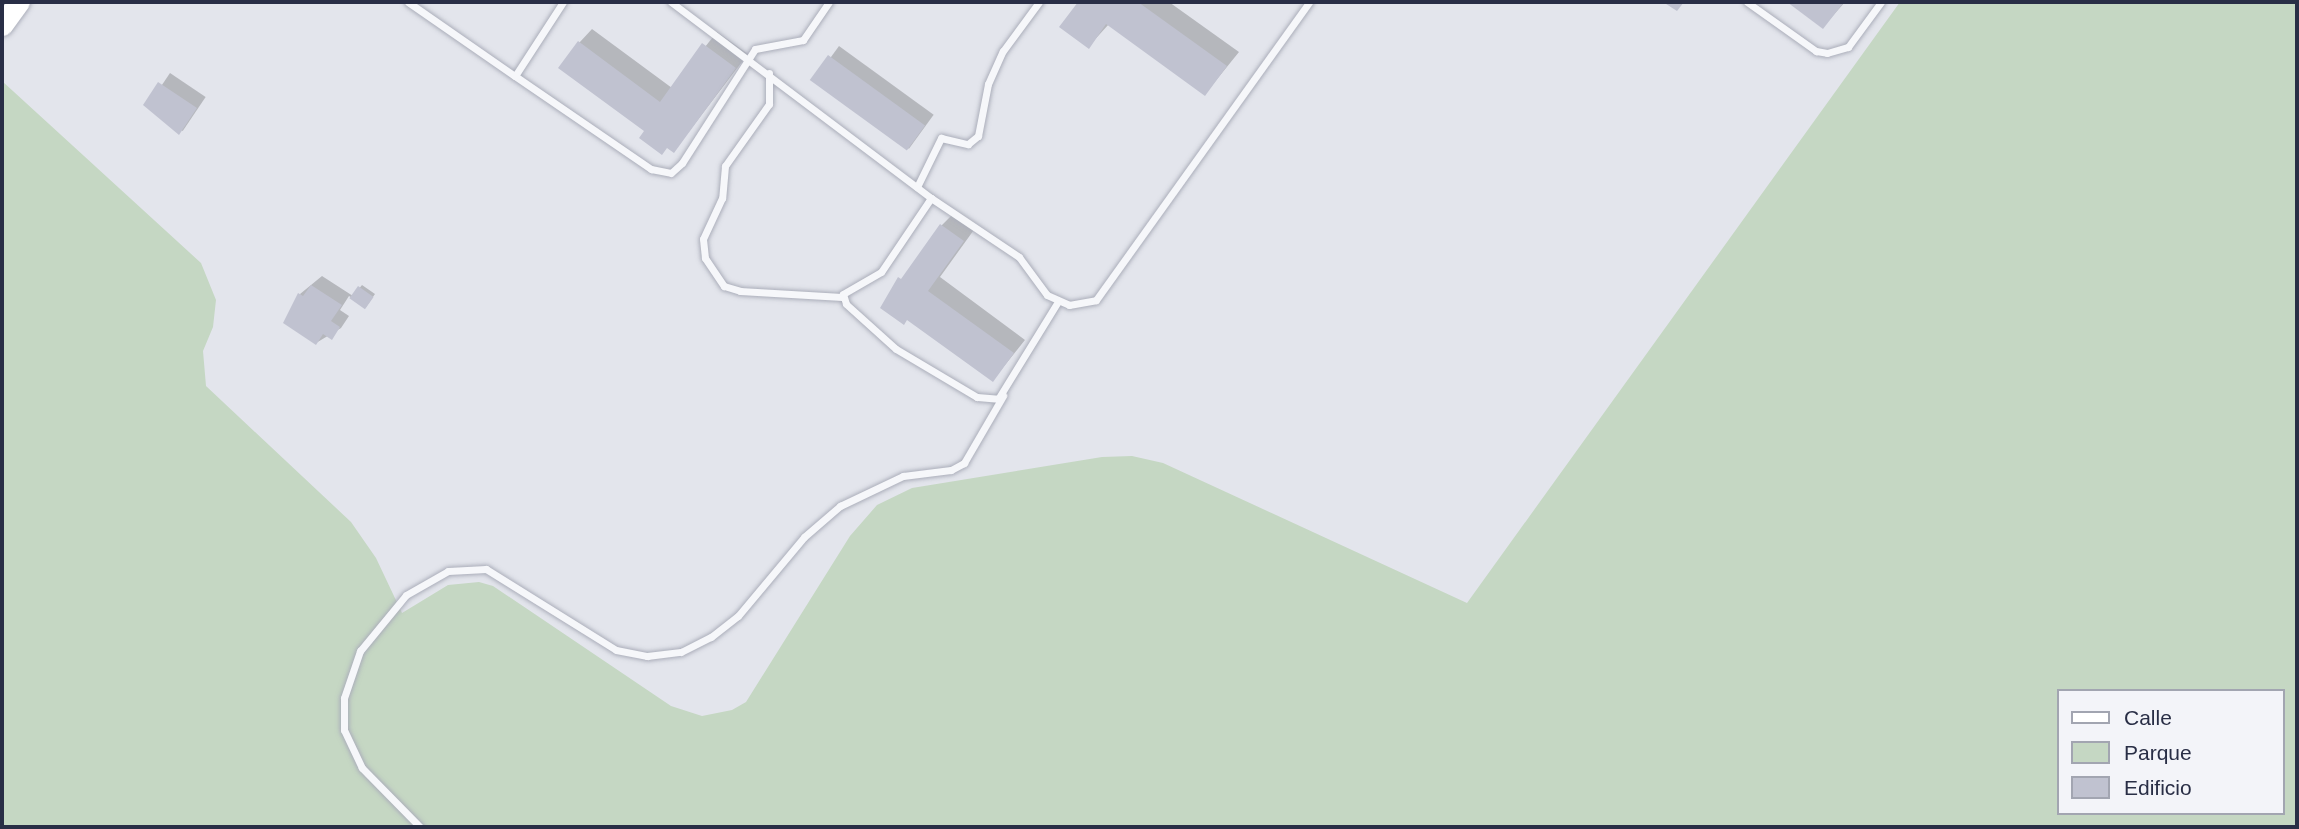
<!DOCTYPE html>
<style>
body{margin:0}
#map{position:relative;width:2299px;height:829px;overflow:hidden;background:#e3e5ec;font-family:Helvetica,sans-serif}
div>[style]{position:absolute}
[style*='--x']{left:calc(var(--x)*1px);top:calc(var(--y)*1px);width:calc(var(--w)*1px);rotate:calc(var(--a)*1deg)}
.green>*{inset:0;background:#c5d7c3}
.shadow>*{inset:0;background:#0003;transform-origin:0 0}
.building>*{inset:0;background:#c0c2d0;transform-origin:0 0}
.roads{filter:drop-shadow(0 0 2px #abaeba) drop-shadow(0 0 2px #abaeba)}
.service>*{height:7px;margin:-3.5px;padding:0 3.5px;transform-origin:3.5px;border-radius:3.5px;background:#f6f7fa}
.secondary>*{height:21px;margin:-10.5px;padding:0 10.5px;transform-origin:10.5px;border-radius:10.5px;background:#fff}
span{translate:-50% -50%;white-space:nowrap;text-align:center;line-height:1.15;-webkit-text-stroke:7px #f3f4f9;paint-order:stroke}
.frame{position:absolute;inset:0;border:4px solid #292e46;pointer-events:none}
.legend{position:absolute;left:2057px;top:689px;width:228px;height:126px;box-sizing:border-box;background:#f3f4f9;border:2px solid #a2a5b1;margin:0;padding:9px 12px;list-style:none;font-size:21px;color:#292e46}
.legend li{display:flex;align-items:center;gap:14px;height:35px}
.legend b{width:35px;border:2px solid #a2a5b1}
</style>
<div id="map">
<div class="green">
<i style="clip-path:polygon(evenodd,1900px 2px,2297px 2px,2297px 827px,2px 827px,2px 81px,201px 263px,216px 300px,213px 327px,203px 351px,206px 386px,351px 522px,376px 558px,402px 613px,448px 585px,479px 582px,493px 586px,671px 706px,702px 716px,732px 710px,746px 702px,850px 536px,877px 505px,912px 488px,1102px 457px,1132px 456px,1163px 463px,1467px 603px,1900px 2px,2059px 691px,2283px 691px,2283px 813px,2059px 813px,2059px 691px)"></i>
</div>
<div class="shadow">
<i style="clip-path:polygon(1080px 2px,1169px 2px,1239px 52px,1205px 94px,1109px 24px,1089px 46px,1062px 27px)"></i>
<i style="clip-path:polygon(1790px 2px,1845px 2px,1823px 27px)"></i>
<i style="clip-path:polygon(592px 29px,672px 88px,717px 32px,748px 54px,674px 151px,646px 131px,579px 43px)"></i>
<i style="left:839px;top:46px;width:117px;height:42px;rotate:36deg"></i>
<i style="left:170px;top:73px;width:43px;height:41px;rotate:34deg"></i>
<i style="clip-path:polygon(955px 212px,976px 227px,940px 277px,1025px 340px,993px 380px,908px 318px,942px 225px)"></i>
<i style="clip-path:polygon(322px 276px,353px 296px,362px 285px,375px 294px,366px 307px,349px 296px,340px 310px,349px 316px,341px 328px,316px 343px,300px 294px)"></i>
</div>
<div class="building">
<i style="clip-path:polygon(1078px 2px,1138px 2px,1227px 66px,1205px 96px,1106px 24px,1089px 49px,1059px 27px)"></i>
<i style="clip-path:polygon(1663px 2px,1684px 2px,1677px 11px)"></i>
<i style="clip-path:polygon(1787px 2px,1844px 2px,1823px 29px)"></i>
<i style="clip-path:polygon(578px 41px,660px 102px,702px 43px,736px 68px,674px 153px,667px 148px,662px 155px,639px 138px,644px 131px,558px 68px)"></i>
<i style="left:828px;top:55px;width:120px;height:31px;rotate:36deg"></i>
<i style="clip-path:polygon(158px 82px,197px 108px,179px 135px,143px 105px)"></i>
<i style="clip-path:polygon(940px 224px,964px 241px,928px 291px,1014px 353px,993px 382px,907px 320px,904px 325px,880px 308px,898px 277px,901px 279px)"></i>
<i style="clip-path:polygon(311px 285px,342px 305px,331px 321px,340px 327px,332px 340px,323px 334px,316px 345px,283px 323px,298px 293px,303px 296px)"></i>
<i style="left:358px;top:286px;width:19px;height:15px;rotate:35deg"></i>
</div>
<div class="roads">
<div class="service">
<i style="--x:408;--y:2;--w:130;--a:34.7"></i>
<i style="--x:563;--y:2;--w:88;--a:123"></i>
<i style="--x:515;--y:76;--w:165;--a:34.4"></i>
<i style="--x:651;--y:169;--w:20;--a:11"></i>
<i style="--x:671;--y:173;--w:15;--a:-42"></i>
<i style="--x:682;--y:163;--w:135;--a:-57.4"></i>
<i style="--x:755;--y:49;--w:49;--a:-10.6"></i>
<i style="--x:803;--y:40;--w:46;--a:-55.6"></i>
<i style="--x:671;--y:2;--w:326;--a:37"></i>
<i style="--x:931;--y:198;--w:106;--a:33.8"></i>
<i style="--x:1019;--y:257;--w:47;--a:53.6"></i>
<i style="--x:1047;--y:295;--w:24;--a:24"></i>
<i style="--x:1069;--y:305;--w:27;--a:-10"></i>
<i style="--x:1096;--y:300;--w:366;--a:-54.4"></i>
<i style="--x:1747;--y:2;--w:85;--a:35.4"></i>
<i style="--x:1816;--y:51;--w:11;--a:10"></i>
<i style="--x:1827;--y:53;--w:22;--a:-16"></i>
<i style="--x:1848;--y:47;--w:56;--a:-53.7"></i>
<i style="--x:769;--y:73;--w:31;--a:90"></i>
<i style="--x:769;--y:104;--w:76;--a:125.4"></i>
<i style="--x:725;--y:166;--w:32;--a:95"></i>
<i style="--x:722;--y:198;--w:45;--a:114.9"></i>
<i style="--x:703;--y:239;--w:19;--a:84"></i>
<i style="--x:705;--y:258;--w:34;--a:56"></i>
<i style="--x:724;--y:286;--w:17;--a:17"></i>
<i style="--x:740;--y:291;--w:102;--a:3.4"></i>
<i style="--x:917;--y:187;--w:55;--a:-63.9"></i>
<i style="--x:941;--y:138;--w:28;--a:13"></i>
<i style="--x:968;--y:144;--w:13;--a:-39"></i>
<i style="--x:978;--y:136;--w:53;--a:-79.1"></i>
<i style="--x:988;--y:84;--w:36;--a:-66"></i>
<i style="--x:1003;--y:51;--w:61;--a:-53.7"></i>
<i style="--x:931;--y:198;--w:89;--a:124"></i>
<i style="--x:881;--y:272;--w:44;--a:149.9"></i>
<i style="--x:843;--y:294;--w:10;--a:73"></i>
<i style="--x:846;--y:304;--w:67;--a:42"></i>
<i style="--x:896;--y:349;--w:94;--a:30.7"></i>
<i style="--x:977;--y:397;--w:21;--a:5"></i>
<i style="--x:998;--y:399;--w:113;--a:-58.4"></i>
<i style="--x:420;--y:827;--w:83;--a:-134.5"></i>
<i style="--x:362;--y:768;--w:42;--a:-115.3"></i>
<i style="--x:344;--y:730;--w:32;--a:-90"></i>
<i style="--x:344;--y:698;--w:50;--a:-71.2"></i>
<i style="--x:360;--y:651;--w:72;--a:-50.6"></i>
<i style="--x:406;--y:595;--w:48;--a:-29.7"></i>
<i style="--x:448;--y:571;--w:38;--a:-3"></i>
<i style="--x:486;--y:569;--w:153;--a:31.9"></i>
<i style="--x:616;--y:650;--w:32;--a:11"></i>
<i style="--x:647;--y:656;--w:34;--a:-7"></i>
<i style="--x:681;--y:652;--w:34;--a:-27"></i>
<i style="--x:711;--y:637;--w:34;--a:-38"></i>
<i style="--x:738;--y:616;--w:103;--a:-50.1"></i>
<i style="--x:804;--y:537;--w:48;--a:-40.7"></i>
<i style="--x:840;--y:506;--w:70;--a:-25.5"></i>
<i style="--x:903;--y:476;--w:48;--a:-7.1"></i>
<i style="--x:951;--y:470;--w:15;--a:-28"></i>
<i style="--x:964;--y:463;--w:78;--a:-59.8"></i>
</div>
<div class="secondary">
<i style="--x:2;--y:25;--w:29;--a:-54"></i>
</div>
</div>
<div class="frame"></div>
<ul class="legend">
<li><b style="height:9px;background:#fff"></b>Calle</li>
<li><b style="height:19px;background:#c5d7c3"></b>Parque</li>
<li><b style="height:19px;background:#c0c2d0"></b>Edificio</li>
</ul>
</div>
